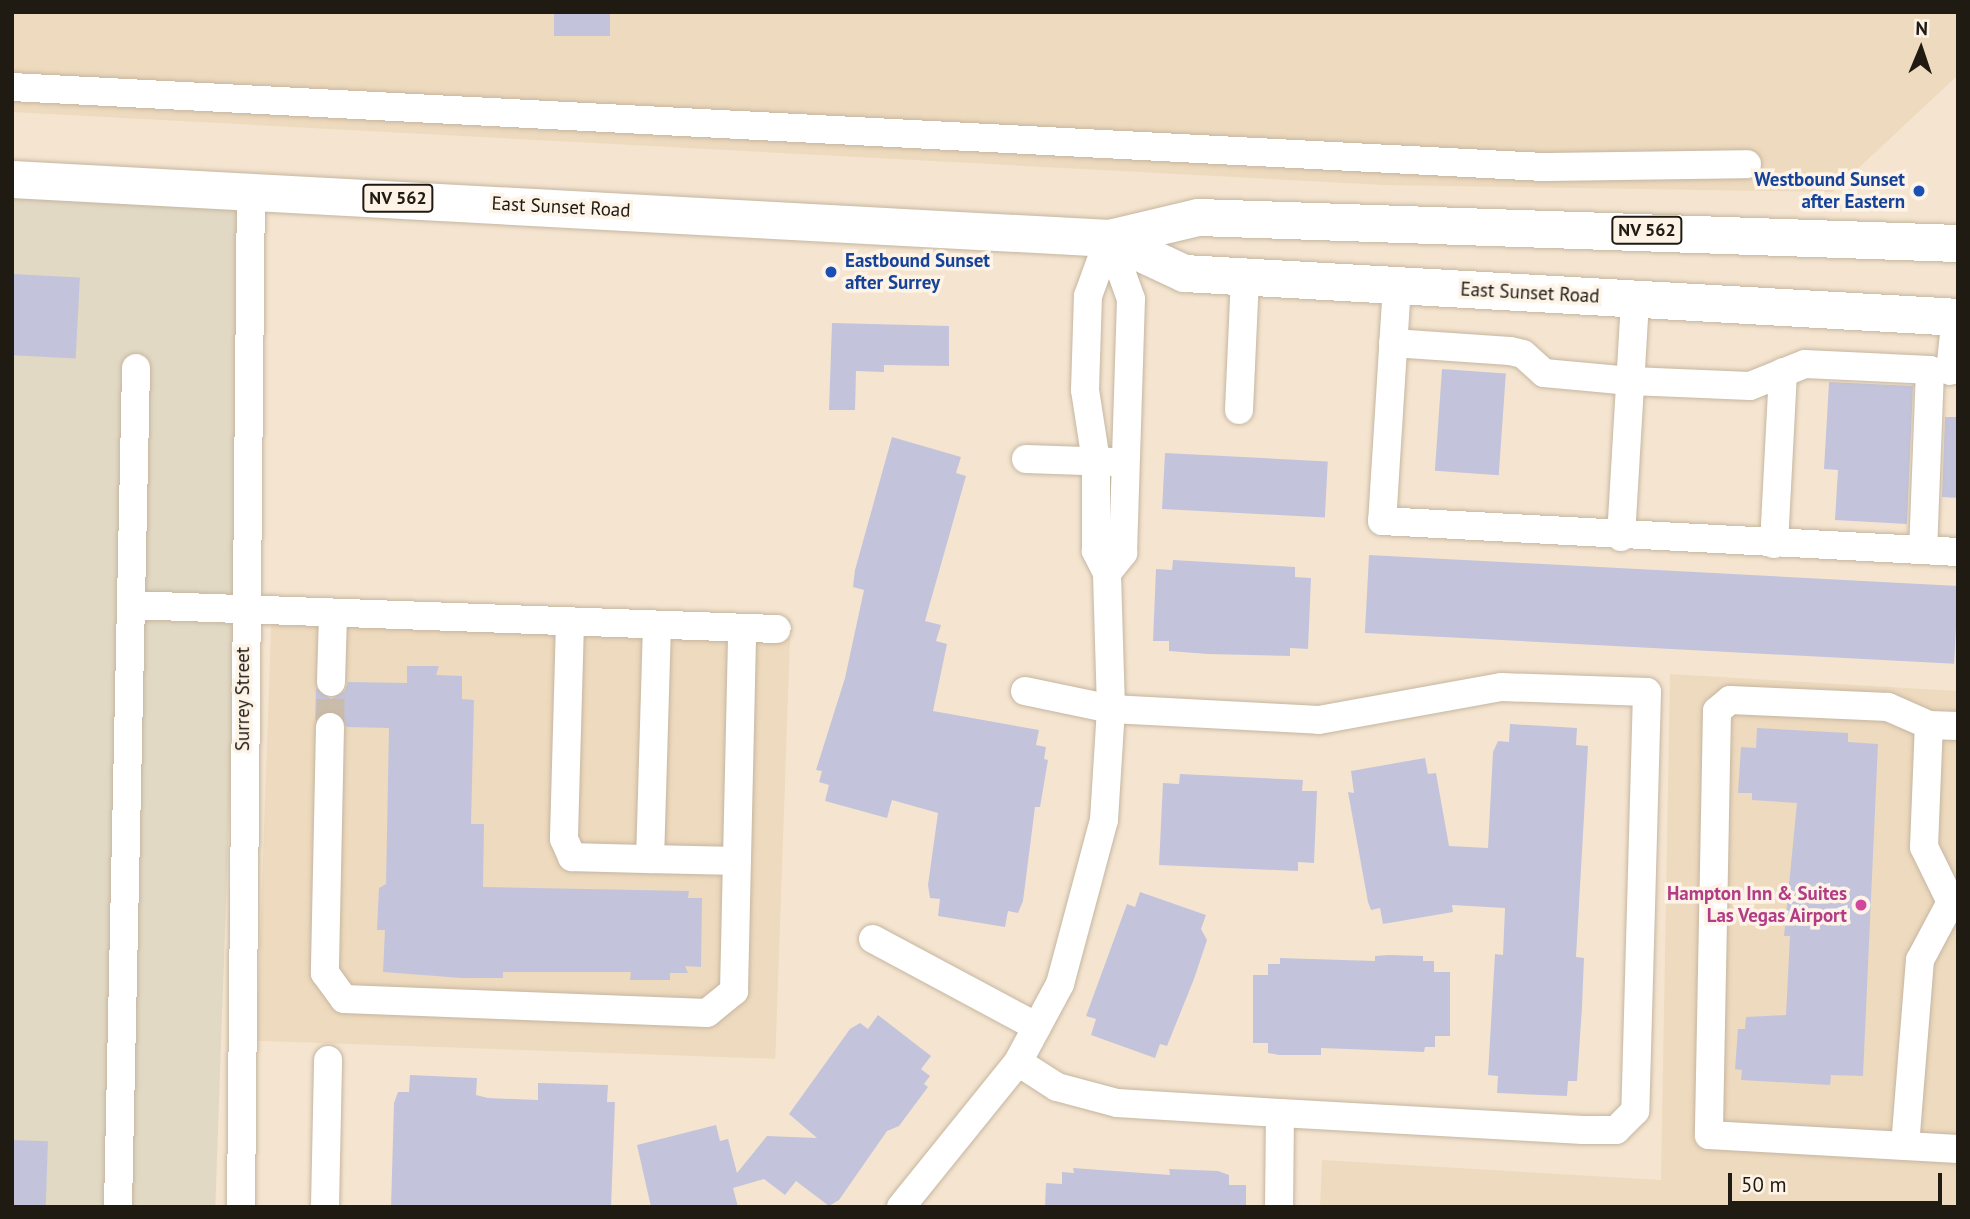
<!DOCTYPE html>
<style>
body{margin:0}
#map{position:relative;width:1970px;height:1219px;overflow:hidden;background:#f5e5d0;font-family:"PT Sans",sans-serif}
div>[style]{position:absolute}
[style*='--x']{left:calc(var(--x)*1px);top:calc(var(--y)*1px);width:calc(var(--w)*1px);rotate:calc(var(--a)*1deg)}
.built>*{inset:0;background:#eedabe;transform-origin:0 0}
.industrial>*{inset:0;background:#e2d9c4;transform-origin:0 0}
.building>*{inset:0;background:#c3c4dc;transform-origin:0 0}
.minor-tunnel>*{height:28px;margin-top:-14px;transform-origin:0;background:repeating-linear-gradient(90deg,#cabcaa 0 28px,transparent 0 42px)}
.roads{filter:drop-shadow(0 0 2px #c5b6a1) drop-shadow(0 0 2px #c5b6a1)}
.minor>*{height:28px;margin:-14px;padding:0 14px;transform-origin:14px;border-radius:14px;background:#fff}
.major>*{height:37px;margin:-18.5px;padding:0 18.5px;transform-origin:18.5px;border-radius:18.5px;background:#fff}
.dots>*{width:19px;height:19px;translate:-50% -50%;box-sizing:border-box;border:4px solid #fdf3e7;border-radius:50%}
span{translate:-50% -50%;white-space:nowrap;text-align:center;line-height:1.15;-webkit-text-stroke:7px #fdf3e7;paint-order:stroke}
.shield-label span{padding:2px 5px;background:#fdf3e7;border:2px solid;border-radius:5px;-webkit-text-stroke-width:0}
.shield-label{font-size:18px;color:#1f1a12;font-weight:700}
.transit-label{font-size:19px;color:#164399;font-weight:700}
.right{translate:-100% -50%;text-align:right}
.left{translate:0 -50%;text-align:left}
.street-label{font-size:19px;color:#1f1a12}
.hotel-label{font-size:19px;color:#b23c85;font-weight:700}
.frame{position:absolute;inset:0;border:14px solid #1f1a12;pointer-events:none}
.north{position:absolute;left:1886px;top:14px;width:70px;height:70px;-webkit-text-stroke:5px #fdf3e7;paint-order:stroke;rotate:2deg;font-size:19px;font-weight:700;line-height:28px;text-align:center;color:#1f1a12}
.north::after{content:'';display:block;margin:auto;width:24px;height:32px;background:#1f1a12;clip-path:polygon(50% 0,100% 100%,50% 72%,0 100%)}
.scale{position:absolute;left:1728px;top:1173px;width:214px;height:32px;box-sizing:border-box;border:4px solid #1f1a12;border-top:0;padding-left:9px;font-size:21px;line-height:24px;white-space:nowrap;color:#1f1a12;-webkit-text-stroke:5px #fdf3e7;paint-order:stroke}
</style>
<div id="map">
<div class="built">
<i style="clip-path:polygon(12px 12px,1958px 12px,1958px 75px,1833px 192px,1383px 185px,12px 112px)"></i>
<i style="left:272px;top:601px;width:519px;height:440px;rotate:2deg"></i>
<i style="clip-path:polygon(1670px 674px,1958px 691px,1958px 1207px,1320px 1207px,1322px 1160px,1661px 1180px)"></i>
</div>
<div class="industrial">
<i style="left:12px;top:181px;width:239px;height:1026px;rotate:2deg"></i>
</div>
<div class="building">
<i style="left:554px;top:12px;width:56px;height:24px"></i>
<i style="left:12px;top:274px;width:68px;height:81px;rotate:3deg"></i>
<i style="clip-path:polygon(832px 323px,949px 326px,949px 366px,884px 365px,884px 372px,856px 371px,855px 410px,829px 410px)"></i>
<i style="left:1442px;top:369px;width:64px;height:102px;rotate:4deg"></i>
<i style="clip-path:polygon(1829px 382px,1913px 386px,1907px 524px,1835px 520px,1838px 470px,1824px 469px)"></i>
<i style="clip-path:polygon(1945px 417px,1958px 417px,1958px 498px,1942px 497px)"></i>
<i style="clip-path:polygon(892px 437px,961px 457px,956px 473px,966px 476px,925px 621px,941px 625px,936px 641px,947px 644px,933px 711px,1039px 730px,1036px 745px,1046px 747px,1044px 759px,1048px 760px,1040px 807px,1035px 807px,1023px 901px,1018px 913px,1008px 911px,1005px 927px,938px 916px,940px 899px,930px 898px,928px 885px,938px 813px,892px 800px,887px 818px,825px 801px,829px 785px,819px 782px,822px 771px,816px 770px,845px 678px,864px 590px,853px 587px,855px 570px)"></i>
<i style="left:1165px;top:453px;width:163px;height:56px;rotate:3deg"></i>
<i style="left:1369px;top:555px;width:590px;height:78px;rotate:3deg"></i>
<i style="clip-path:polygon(1173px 560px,1295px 567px,1295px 577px,1311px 578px,1308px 649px,1290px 648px,1290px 656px,1208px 654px,1169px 651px,1169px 641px,1153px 641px,1156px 569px,1172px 570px)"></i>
<i style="clip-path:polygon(407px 666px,439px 666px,436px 675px,462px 676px,462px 699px,474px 700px,471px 824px,484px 824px,483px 887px,689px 891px,688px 898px,702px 898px,701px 967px,685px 966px,688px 973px,670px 973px,670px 980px,630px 980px,631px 972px,503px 972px,503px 978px,462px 978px,383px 972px,385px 930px,377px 930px,379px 888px,386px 884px,389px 728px,347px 727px,331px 710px,315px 720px,316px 688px,331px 699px,345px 691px,348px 682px,407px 683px)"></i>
<i style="clip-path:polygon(1510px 724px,1577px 728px,1576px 745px,1588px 746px,1576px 957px,1584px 958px,1582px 1007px,1577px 1081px,1568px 1081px,1567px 1096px,1497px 1093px,1498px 1076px,1488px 1075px,1495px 954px,1503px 955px,1505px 908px,1452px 905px,1453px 912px,1383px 924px,1380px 908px,1371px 910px,1368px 902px,1348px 792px,1354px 793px,1351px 771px,1425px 758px,1428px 774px,1436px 773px,1449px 846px,1488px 848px,1493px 752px,1498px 741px,1509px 742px)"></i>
<i style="clip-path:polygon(1757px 728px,1848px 733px,1848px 742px,1878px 744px,1863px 1076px,1831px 1075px,1830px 1085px,1741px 1080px,1742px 1070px,1735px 1069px,1738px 1029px,1745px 1029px,1746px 1017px,1786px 1015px,1790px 936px,1784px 936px,1797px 803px,1752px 800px,1752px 793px,1738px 793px,1741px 747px,1756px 748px)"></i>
<i style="clip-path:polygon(1180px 774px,1303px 780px,1302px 791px,1317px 791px,1314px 863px,1298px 862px,1298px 871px,1159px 865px,1163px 783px,1179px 784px)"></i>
<i style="clip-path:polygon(1140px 892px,1206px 915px,1201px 929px,1207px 940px,1194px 979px,1167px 1046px,1160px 1044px,1155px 1058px,1091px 1035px,1096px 1019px,1086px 1016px,1127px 904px,1135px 907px)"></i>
<i style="clip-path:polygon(1389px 955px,1423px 956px,1423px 961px,1434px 961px,1434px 972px,1450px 972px,1450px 1036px,1435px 1036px,1435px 1047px,1425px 1047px,1424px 1052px,1321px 1048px,1321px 1055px,1279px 1055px,1268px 1053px,1268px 1043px,1253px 1043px,1253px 975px,1268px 975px,1268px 964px,1280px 964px,1280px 958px,1375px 961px,1375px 956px)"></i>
<i style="clip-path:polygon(878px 1015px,931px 1056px,921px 1069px,930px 1076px,924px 1084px,928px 1087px,899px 1126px,887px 1131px,839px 1200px,829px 1206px,796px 1181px,785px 1195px,764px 1179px,733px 1188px,738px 1207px,651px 1207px,637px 1145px,716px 1125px,720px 1141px,728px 1139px,737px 1173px,767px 1136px,817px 1138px,789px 1114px,850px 1029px,860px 1023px,868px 1029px)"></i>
<i style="clip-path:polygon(410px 1075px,477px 1078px,476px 1095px,488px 1098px,538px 1100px,538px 1083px,608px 1085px,607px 1102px,615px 1102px,611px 1207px,391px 1207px,394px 1103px,398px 1092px,409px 1092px)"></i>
<i style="left:12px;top:1140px;width:36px;height:67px;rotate:2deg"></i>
<i style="clip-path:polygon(1073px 1168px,1170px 1175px,1169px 1169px,1218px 1171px,1229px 1175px,1229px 1185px,1246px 1185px,1246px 1207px,1045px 1207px,1046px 1183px,1062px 1184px,1062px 1172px,1074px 1173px)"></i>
</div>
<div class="minor-tunnel">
<i style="--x:330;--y:727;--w:45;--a:-88.7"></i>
</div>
<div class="roads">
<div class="minor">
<i style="--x:12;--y:87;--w:1534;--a:2.99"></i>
<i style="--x:1544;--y:167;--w:203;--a:-0.8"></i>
<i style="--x:1397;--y:285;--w:236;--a:93.6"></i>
<i style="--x:1382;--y:521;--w:577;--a:3.08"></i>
<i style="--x:1393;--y:343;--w:117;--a:3.9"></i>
<i style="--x:1510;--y:351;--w:13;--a:13"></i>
<i style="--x:1523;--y:354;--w:28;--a:42"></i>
<i style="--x:1544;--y:373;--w:87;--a:5.3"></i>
<i style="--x:1631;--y:381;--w:119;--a:2.4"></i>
<i style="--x:1750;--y:386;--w:59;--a:-21.8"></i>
<i style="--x:1805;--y:364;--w:125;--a:2.7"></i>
<i style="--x:1930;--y:370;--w:180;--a:92.2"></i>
<i style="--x:1950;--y:371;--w:54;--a:-83.7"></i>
<i style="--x:1239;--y:410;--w:133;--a:-87.4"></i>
<i style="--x:1026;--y:459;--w:87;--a:2"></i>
<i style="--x:1621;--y:537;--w:238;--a:-86.6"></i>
<i style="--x:1774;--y:544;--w:172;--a:-87"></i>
<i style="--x:1107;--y:573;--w:26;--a:-51"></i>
<i style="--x:1123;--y:553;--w:254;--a:-88.2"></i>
<i style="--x:1131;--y:299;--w:65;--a:-109.8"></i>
<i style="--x:131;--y:605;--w:646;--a:2.13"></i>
<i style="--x:570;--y:622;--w:217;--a:91.6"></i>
<i style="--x:564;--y:839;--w:20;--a:66"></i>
<i style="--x:572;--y:857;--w:78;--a:1.5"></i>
<i style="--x:657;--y:625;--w:234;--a:91.7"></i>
<i style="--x:650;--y:859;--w:87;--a:1.3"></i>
<i style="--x:331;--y:682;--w:69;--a:-88.3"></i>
<i style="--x:1025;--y:691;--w:88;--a:11.8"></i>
<i style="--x:1111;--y:709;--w:208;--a:3"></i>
<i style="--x:1319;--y:720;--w:185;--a:-10.3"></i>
<i style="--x:1501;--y:687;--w:146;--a:2"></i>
<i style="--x:1647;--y:692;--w:419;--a:91.6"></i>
<i style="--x:1635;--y:1111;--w:27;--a:135"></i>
<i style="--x:1616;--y:1130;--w:33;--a:180"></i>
<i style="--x:1583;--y:1130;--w:303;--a:-176.8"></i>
<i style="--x:1929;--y:725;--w:45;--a:-156.3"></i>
<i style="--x:1888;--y:707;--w:158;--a:-177.5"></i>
<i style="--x:1730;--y:700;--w:17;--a:140"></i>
<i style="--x:1717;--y:711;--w:424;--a:91.1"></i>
<i style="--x:1709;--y:1135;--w:249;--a:3.2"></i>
<i style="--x:330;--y:727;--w:246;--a:91.2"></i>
<i style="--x:325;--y:973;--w:32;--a:54"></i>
<i style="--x:344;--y:999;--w:363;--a:2.2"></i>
<i style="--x:707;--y:1013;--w:35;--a:-39"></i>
<i style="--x:734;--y:991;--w:363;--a:-88.7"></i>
<i style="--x:1951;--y:902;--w:61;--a:-116.1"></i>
<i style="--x:1924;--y:847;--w:122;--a:-87.7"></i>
<i style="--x:1929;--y:725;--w:29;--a:2"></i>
<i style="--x:873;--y:939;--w:186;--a:28.2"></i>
<i style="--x:1018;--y:1062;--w:89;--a:-61.7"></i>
<i style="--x:1060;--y:984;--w:170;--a:-75"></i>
<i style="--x:1104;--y:820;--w:111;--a:-86.4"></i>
<i style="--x:1111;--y:709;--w:136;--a:-91.7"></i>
<i style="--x:1107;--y:573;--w:25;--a:-117"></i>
<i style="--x:1096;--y:551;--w:90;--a:-90"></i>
<i style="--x:1096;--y:461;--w:72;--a:-98.8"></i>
<i style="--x:1085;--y:390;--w:94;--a:-88.2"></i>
<i style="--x:1088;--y:296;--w:62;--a:-70.1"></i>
<i style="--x:1905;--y:1146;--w:187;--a:-85.4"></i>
<i style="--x:1920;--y:960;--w:66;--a:-61.9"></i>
<i style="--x:118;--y:1207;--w:839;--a:-88.77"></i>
<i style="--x:241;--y:1207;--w:1017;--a:-89.44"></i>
<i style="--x:325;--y:1207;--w:147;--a:-88.8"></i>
<i style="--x:901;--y:1207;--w:186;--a:-51.1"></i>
<i style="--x:1018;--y:1062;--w:46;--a:32.7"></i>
<i style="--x:1057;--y:1087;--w:62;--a:14.9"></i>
<i style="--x:1117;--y:1103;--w:163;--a:3.5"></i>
<i style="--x:1280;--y:1113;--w:94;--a:90.6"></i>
</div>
<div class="major">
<i style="--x:12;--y:179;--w:1099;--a:3.08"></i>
<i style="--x:1109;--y:238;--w:91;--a:-13.3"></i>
<i style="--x:1198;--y:217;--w:760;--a:1.96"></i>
<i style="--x:1109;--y:238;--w:83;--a:25"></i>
<i style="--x:1184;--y:273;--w:775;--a:3.25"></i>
</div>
</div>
<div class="dots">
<i style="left:1919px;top:191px;background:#1a4fb4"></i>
<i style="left:831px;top:272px;background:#1a4fb4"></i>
<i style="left:1861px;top:905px;background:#d1479c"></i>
</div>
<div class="shield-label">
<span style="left:398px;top:198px">NV 562</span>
<span style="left:1647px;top:230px">NV 562</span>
</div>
<div class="transit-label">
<span class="right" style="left:1905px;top:191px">Westbound Sunset<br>after Eastern</span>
<span class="left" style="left:845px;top:272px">Eastbound Sunset<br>after Surrey</span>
</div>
<div class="street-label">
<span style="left:561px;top:207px;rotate:3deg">East Sunset Road</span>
<span style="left:1530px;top:293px;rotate:3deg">East Sunset Road</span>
<span style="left:243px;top:699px;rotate:-90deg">Surrey Street</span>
</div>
<div class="hotel-label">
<span class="right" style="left:1847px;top:905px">Hampton Inn &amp; Suites<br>Las Vegas Airport</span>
</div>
<div class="frame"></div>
<div class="north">N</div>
<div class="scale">50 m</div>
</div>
